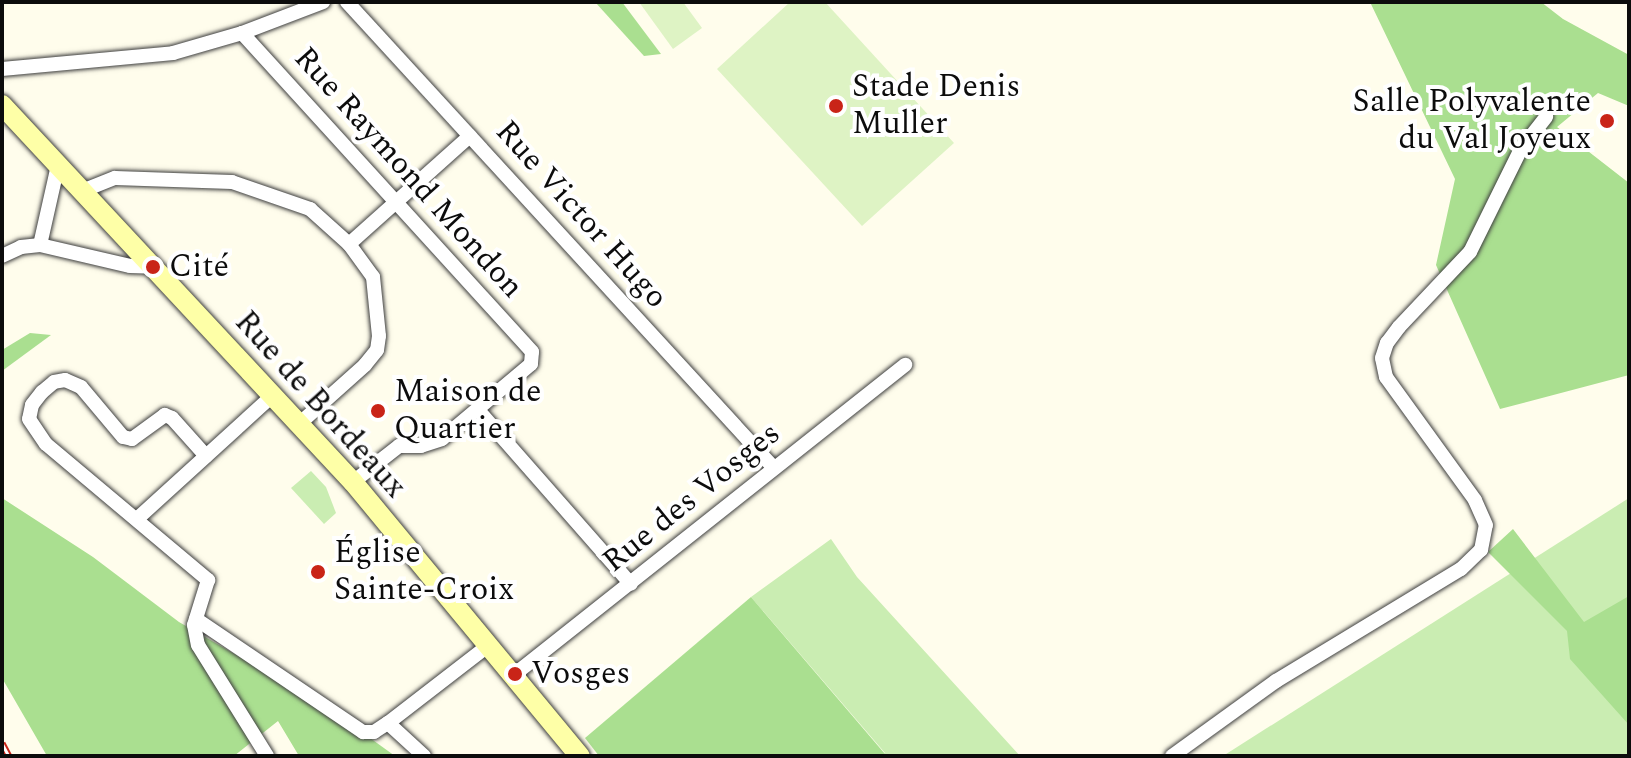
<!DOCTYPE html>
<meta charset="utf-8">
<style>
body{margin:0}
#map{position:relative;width:1631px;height:758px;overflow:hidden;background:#fffdec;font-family:Spectral,serif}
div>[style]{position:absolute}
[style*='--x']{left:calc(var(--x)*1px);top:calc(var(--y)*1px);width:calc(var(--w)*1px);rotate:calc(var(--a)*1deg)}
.green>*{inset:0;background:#caedb2}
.forest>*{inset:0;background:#aadf90}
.pitch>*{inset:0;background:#def3c4}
.roads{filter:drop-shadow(0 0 2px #3f3f3f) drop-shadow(0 0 2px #3f3f3f)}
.street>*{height:14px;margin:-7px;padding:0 7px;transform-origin:7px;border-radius:7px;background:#fff}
.secondary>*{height:20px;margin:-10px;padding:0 10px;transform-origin:10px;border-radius:10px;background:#feffa7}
.rail>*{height:7px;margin-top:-3.5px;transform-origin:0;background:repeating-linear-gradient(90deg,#fff 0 12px,#c92418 0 24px);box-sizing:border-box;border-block:2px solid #c92418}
.dots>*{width:22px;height:22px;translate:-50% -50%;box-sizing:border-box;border:4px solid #fff;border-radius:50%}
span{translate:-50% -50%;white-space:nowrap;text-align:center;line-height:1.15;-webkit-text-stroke:8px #fff;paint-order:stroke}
.poi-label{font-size:32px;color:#0c0c0c}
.left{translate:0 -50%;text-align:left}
.right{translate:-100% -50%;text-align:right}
.street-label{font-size:32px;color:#0c0c0c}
.frame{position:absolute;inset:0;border:4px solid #0c0c0c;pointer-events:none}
</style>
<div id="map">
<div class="green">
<i style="clip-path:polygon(311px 471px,326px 487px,336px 513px,324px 524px,291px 488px)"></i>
<i style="clip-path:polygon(1629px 498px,1629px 756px,1223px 756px)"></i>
<i style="clip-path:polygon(831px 539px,857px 577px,1020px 756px,881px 756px,885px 753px,751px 597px)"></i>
</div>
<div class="forest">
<i style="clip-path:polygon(595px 2px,622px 2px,661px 54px,644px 56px)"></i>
<i style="clip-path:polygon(1370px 2px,1541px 2px,1563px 19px,1629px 55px,1629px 106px,1598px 93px,1557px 127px,1629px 183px,1629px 375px,1500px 409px,1436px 265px,1455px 179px)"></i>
<i style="clip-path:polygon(30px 333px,51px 335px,2px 371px,2px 350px)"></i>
<i style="clip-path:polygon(2px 498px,93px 557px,179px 622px,327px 707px,395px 756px,299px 756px,278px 721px,234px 756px,47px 756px,2px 678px)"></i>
<i style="clip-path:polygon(1513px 529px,1584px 622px,1629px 596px,1629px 725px,1570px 659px,1567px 631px,1488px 552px)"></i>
<i style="clip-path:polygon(751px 597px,885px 754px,599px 756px,585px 738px)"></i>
</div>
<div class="pitch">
<i style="clip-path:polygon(639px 2px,683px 2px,702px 28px,673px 49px)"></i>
<i style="clip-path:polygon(790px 2px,825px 2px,954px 143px,862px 226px,717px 69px)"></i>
</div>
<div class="roads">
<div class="street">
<i style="--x:347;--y:2;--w:631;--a:47.51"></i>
<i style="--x:242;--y:33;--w:431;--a:47.7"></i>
<i style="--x:532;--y:352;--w:12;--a:95"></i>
<i style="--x:531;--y:364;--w:116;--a:139.9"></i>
<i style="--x:442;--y:439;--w:22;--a:162"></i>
<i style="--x:421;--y:446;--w:22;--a:180"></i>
<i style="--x:399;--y:446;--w:58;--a:142"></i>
<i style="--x:2;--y:69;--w:172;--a:-5.3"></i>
<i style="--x:173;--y:53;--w:72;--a:-16.2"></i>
<i style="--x:242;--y:33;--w:87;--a:-20.9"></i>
<i style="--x:82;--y:191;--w:35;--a:-22"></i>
<i style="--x:115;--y:178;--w:117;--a:2"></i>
<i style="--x:232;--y:182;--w:83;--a:19.1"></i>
<i style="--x:310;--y:209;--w:52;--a:41.9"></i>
<i style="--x:349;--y:244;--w:41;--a:54"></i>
<i style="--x:373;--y:277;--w:59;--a:84.2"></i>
<i style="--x:379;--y:336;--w:14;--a:98"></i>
<i style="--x:377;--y:350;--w:19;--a:129"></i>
<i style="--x:365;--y:365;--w:90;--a:138.2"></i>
<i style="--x:349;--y:244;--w:162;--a:-41.8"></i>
<i style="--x:40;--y:245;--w:82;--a:-77.3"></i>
<i style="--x:2;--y:256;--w:21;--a:-25"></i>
<i style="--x:21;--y:247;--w:19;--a:-6"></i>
<i style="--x:40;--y:245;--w:92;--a:13.1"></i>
<i style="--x:130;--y:266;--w:23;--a:2"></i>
<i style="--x:479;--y:411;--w:230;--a:48.7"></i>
<i style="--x:206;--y:456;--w:51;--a:-131.8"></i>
<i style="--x:172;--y:418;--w:8;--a:-157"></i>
<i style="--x:165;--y:415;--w:41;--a:144"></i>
<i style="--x:132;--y:439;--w:9;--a:-167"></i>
<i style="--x:123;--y:437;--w:65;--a:-130"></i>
<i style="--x:81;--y:387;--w:17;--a:-156"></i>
<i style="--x:65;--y:380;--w:11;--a:170"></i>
<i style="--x:54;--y:382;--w:16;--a:140"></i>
<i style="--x:42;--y:392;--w:16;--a:128"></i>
<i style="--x:32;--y:405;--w:14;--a:102"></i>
<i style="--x:29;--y:419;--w:30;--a:56"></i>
<i style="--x:46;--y:444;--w:212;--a:40"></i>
<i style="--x:208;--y:580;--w:47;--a:107.3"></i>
<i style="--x:194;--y:625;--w:20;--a:79"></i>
<i style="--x:198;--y:645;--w:131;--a:58.1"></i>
<i style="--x:138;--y:518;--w:181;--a:-42.3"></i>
<i style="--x:196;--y:619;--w:202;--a:34.1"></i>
<i style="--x:363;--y:732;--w:11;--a:0"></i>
<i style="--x:374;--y:732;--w:17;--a:-33"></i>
<i style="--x:388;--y:723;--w:49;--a:42.5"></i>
<i style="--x:515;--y:674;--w:498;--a:-38.4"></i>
<i style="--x:388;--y:723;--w:128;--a:-37.7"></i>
<i style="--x:1172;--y:756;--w:128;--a:-35.8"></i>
<i style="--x:1276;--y:681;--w:216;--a:-31.2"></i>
<i style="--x:1461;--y:569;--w:28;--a:-44"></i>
<i style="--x:1481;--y:550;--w:25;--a:-79"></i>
<i style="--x:1486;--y:525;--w:27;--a:-114"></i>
<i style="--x:1475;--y:500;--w:152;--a:-125.9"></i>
<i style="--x:1386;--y:377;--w:19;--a:-102"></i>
<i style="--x:1382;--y:358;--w:16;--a:-72"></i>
<i style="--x:1387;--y:343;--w:20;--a:-53"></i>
<i style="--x:1399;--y:327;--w:103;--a:-46.6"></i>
<i style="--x:1470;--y:252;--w:115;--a:-63.7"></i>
<i style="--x:1521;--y:149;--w:41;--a:-52"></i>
</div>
<div class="secondary">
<i style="--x:2;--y:105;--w:515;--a:47.05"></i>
<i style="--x:353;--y:482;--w:356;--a:50.4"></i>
</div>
</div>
<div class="rail">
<i style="--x:2;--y:743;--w:15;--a:62"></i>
</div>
<div class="dots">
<i style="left:836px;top:106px;background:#c92418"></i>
<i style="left:1607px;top:121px;background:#c92418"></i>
<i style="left:153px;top:267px;background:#c92418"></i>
<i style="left:378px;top:411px;background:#c92418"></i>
<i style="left:318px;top:572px;background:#c92418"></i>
<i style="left:515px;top:674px;background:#c92418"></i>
</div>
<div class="poi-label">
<span class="left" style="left:852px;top:106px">Stade Denis<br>Muller</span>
<span class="right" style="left:1591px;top:121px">Salle Polyvalente<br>du Val Joyeux</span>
<span class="left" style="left:169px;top:267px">Cité</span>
<span class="left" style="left:394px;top:411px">Maison de<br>Quartier</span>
<span class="left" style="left:334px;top:572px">Église<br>Sainte-Croix</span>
<span class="left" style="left:531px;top:674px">Vosges</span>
</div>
<div class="street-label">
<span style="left:408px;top:173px;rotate:48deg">Rue Raymond Mondon</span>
<span style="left:581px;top:215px;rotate:48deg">Rue Victor Hugo</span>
<span style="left:320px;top:405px;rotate:48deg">Rue de Bordeaux</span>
<span style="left:692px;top:498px;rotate:-39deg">Rue des Vosges</span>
</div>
<div class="frame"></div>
</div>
